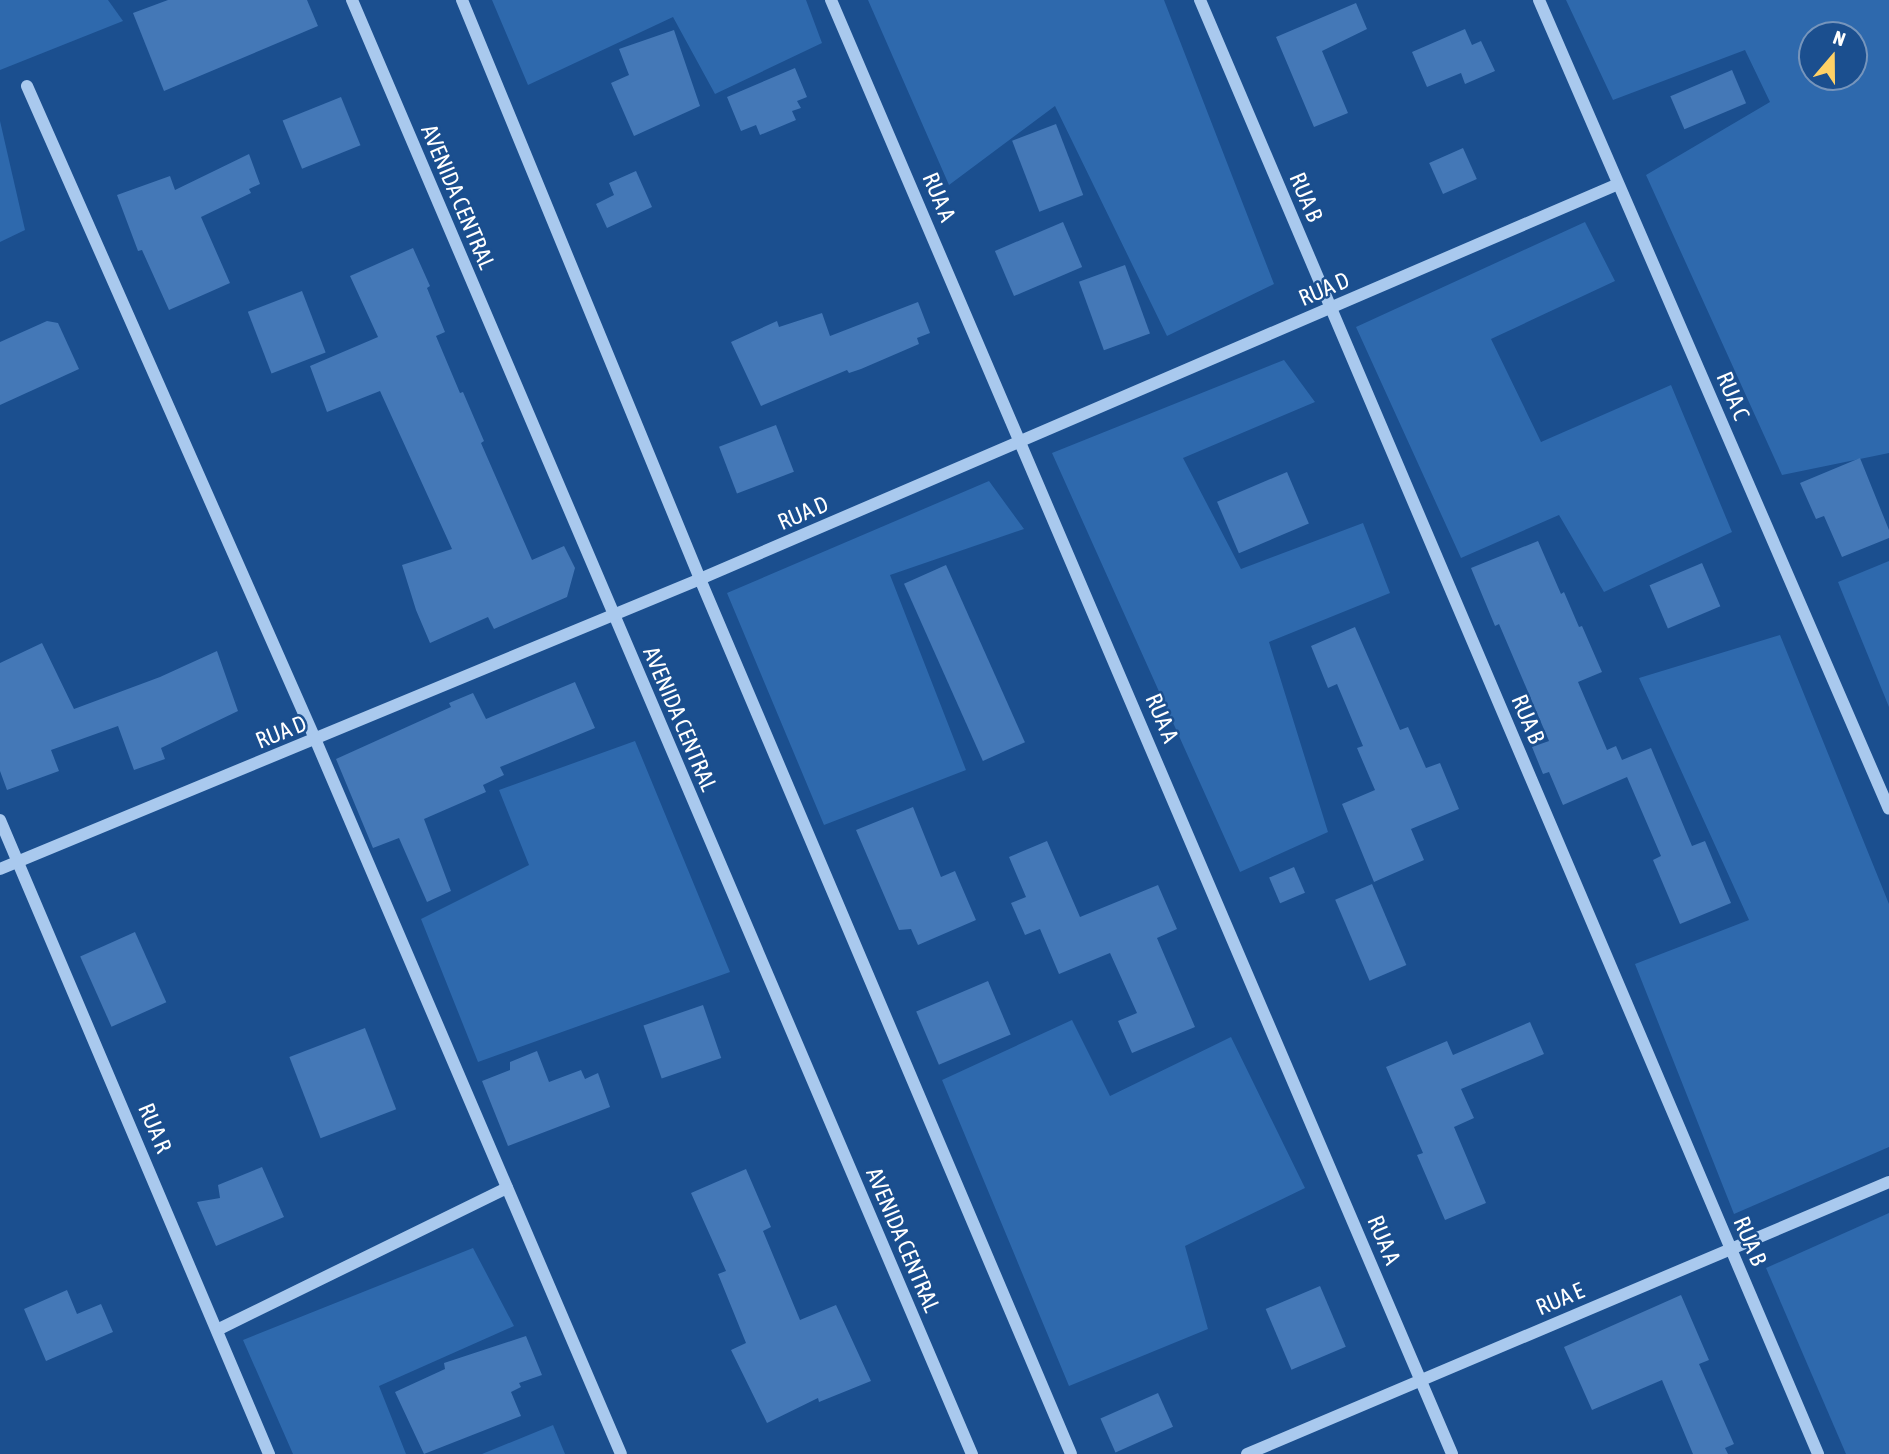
<!DOCTYPE html>
<style>
body{margin:0}
#map{position:relative;width:1889px;height:1454px;overflow:hidden;background:#1b4f8f;font-family:"Asap Condensed",sans-serif}
div>[style]{position:absolute}
[style*='--x']{left:calc(var(--x)*1px);top:calc(var(--y)*1px);width:calc(var(--w)*1px);rotate:calc(var(--a)*1deg)}
.green>*{inset:0;background:#2e69ad}
.building>*{inset:0;background:#4478b7;transform-origin:0 0}
.minor>*{height:12px;margin:-6px;padding:0 6px;transform-origin:6px;border-radius:6px;background:#a9c9ee}
span{translate:-50% -50%;white-space:nowrap;text-align:center;line-height:1.15;-webkit-text-stroke:5px #1b4f8f;paint-order:stroke}
.street-label{font-size:23px;color:#fff}
.north{position:absolute;left:1798px;top:21px;width:70px;height:70px;box-sizing:border-box;background:#1b4f8f;border:2px solid #7695bc;border-radius:50%;rotate:20deg;font-size:19px;font-weight:700;line-height:28px;text-align:center;color:#fff}
.north::after{content:'';display:block;margin:auto;width:24px;height:32px;background:#ffd166;clip-path:polygon(50% 0,100% 100%,50% 72%,0 100%)}
</style>
<div id="map">
<div class="green">
<i style="clip-path:polygon(0 0,108px 0,123px 21px,0 70px)"></i>
<i style="clip-path:polygon(492px 0,806px 0,822px 43px,715px 94px,673px 17px,528px 85px)"></i>
<i style="clip-path:polygon(868px 0,1164px 0,1274px 284px,1167px 336px,1055px 106px,949px 185px)"></i>
<i style="clip-path:polygon(evenodd,1566px 0,1889px 0,1889px 453px,1782px 475px,1646px 175px,1770px 102px,1745px 50px,1613px 100px,1566px 0,1812px 35px,1854px 35px,1854px 77px,1812px 77px,1812px 35px)"></i>
<i style="clip-path:polygon(0 121px,25px 230px,0 242px)"></i>
<i style="clip-path:polygon(1585px 222px,1615px 281px,1491px 339px,1541px 442px,1671px 385px,1732px 532px,1604px 592px,1559px 515px,1461px 558px,1356px 327px)"></i>
<i style="clip-path:polygon(1284px 360px,1315px 402px,1183px 458px,1241px 569px,1363px 523px,1390px 593px,1269px 642px,1328px 832px,1240px 872px,1052px 453px)"></i>
<i style="clip-path:polygon(989px 481px,1024px 529px,890px 575px,966px 770px,824px 825px,727px 593px)"></i>
<i style="clip-path:polygon(1889px 561px,1889px 707px,1838px 582px)"></i>
<i style="clip-path:polygon(1780px 635px,1889px 904px,1889px 1147px,1734px 1214px,1635px 964px,1749px 920px,1639px 678px)"></i>
<i style="clip-path:polygon(635px 741px,730px 972px,478px 1062px,421px 919px,529px 865px,499px 790px)"></i>
<i style="clip-path:polygon(1072px 1020px,1110px 1096px,1231px 1037px,1305px 1188px,1185px 1246px,1208px 1329px,1069px 1386px,942px 1080px)"></i>
<i style="clip-path:polygon(1889px 1213px,1889px 1454px,1846px 1454px,1766px 1268px)"></i>
<i style="clip-path:polygon(473px 1248px,514px 1326px,379px 1386px,406px 1454px,293px 1454px,243px 1340px)"></i>
<i style="clip-path:polygon(553px 1425px,565px 1454px,482px 1454px)"></i>
</div>
<div class="building">
<i style="clip-path:polygon(168px 0,307px 0,318px 26px,164px 91px,133px 13px)"></i>
<i style="clip-path:polygon(1356px 3px,1367px 29px,1322px 51px,1348px 113px,1314px 127px,1276px 37px)"></i>
<i style="clip-path:polygon(1465px 29px,1472px 45px,1481px 41px,1495px 71px,1465px 84px,1461px 73px,1427px 87px,1412px 52px)"></i>
<i style="clip-path:polygon(674px 30px,700px 106px,634px 136px,611px 83px,629px 75px,619px 49px)"></i>
<i style="clip-path:polygon(795px 68px,807px 97px,797px 101px,801px 108px,792px 111px,796px 120px,760px 135px,756px 125px,741px 131px,727px 97px)"></i>
<i style="left:1732px;top:70px;width:36px;height:67px;rotate:67deg"></i>
<i style="left:341px;top:97px;width:52px;height:63px;rotate:68deg"></i>
<i style="left:1056px;top:124px;width:76px;height:47px;rotate:69deg"></i>
<i style="left:1463px;top:148px;width:34px;height:37px;rotate:66deg"></i>
<i style="clip-path:polygon(249px 154px,260px 184px,249px 189px,251px 193px,201px 217px,230px 283px,169px 310px,142px 250px,138px 251px,117px 195px,170px 176px,175px 190px)"></i>
<i style="clip-path:polygon(636px 171px,652px 207px,607px 228px,596px 204px,614px 195px,609px 183px)"></i>
<i style="left:1063px;top:222px;width:49px;height:74px;rotate:67deg"></i>
<i style="clip-path:polygon(413px 248px,430px 286px,427px 288px,445px 332px,436px 336px,460px 393px,463px 392px,484px 441px,481px 443px,532px 560px,564px 546px,575px 568px,567px 597px,494px 629px,488px 617px,430px 643px,416px 610px,402px 565px,452px 549px,380px 391px,327px 412px,310px 366px,378px 337px,350px 276px)"></i>
<i style="left:1125px;top:265px;width:73px;height:49px;rotate:70deg"></i>
<i style="left:302px;top:291px;width:66px;height:58px;rotate:69deg"></i>
<i style="clip-path:polygon(918px 302px,930px 333px,917px 338px,919px 344px,861px 369px,849px 373px,847px 370px,761px 406px,731px 342px,777px 321px,779px 327px,822px 313px,830px 336px)"></i>
<i style="clip-path:polygon(47px 321px,58px 323px,79px 369px,0 405px,0 342px)"></i>
<i style="left:776px;top:425px;width:50px;height:61px;rotate:69deg"></i>
<i style="clip-path:polygon(1860px 458px,1889px 530px,1889px 538px,1842px 557px,1824px 516px,1816px 519px,1800px 483px)"></i>
<i style="left:1287px;top:472px;width:56px;height:76px;rotate:67deg"></i>
<i style="clip-path:polygon(1538px 541px,1561px 594px,1564px 592px,1579px 627px,1582px 626px,1602px 672px,1578px 682px,1607px 750px,1616px 746px,1622px 760px,1651px 748px,1692px 846px,1705px 841px,1731px 903px,1680px 924px,1653px 860px,1661px 856px,1627px 777px,1563px 805px,1549px 772px,1543px 774px,1532px 747px,1549px 741px,1499px 624px,1495px 626px,1471px 568px)"></i>
<i style="left:1702px;top:563px;width:47px;height:57px;rotate:67deg"></i>
<i style="left:946px;top:565px;width:194px;height:46px;rotate:66deg"></i>
<i style="clip-path:polygon(1355px 627px,1400px 730px,1408px 727px,1426px 768px,1440px 763px,1459px 809px,1411px 829px,1424px 860px,1374px 882px,1342px 804px,1375px 790px,1357px 748px,1363px 746px,1337px 684px,1328px 688px,1311px 646px)"></i>
<i style="clip-path:polygon(42px 643px,74px 709px,160px 677px,217px 651px,238px 711px,161px 748px,165px 759px,134px 770px,118px 726px,51px 750px,59px 771px,7px 790px,0 771px,0 663px)"></i>
<i style="clip-path:polygon(575px 682px,595px 728px,500px 767px,504px 775px,483px 785px,486px 792px,424px 819px,451px 891px,427px 902px,399px 838px,373px 848px,336px 759px,451px 707px,449px 703px,473px 693px,486px 719px)"></i>
<i style="clip-path:polygon(913px 807px,941px 877px,955px 871px,976px 920px,918px 945px,911px 929px,899px 930px,856px 830px)"></i>
<i style="clip-path:polygon(1047px 841px,1080px 917px,1158px 885px,1177px 929px,1157px 938px,1195px 1027px,1132px 1053px,1118px 1021px,1137px 1013px,1110px 953px,1059px 974px,1040px 929px,1025px 935px,1011px 903px,1026px 897px,1009px 857px)"></i>
<i style="left:1294px;top:867px;width:28px;height:27px;rotate:67deg"></i>
<i style="left:1372px;top:884px;width:88px;height:40px;rotate:67deg"></i>
<i style="left:135px;top:932px;width:77px;height:60px;rotate:66deg"></i>
<i style="left:988px;top:981px;width:58px;height:78px;rotate:67deg"></i>
<i style="left:703px;top:1005px;width:56px;height:63px;rotate:71deg"></i>
<i style="clip-path:polygon(1530px 1022px,1544px 1054px,1461px 1089px,1474px 1118px,1454px 1127px,1486px 1203px,1445px 1220px,1417px 1155px,1423px 1153px,1386px 1067px,1447px 1041px,1453px 1055px)"></i>
<i style="left:365px;top:1028px;width:87px;height:81px;rotate:69deg"></i>
<i style="clip-path:polygon(537px 1051px,549px 1082px,581px 1070px,585px 1079px,598px 1073px,610px 1107px,508px 1146px,482px 1081px,510px 1070px,510px 1062px)"></i>
<i style="clip-path:polygon(262px 1167px,284px 1217px,216px 1246px,197px 1202px,220px 1198px,218px 1185px)"></i>
<i style="clip-path:polygon(746px 1169px,771px 1227px,763px 1231px,800px 1320px,836px 1305px,871px 1381px,819px 1402px,818px 1398px,767px 1423px,731px 1350px,746px 1343px,718px 1274px,726px 1271px,691px 1193px)"></i>
<i style="left:1320px;top:1286px;width:66px;height:59px;rotate:67deg"></i>
<i style="clip-path:polygon(67px 1290px,77px 1314px,101px 1304px,113px 1332px,46px 1361px,24px 1309px)"></i>
<i style="clip-path:polygon(1681px 1295px,1709px 1360px,1699px 1364px,1734px 1444px,1725px 1448px,1728px 1454px,1693px 1454px,1662px 1380px,1592px 1410px,1564px 1347px)"></i>
<i style="clip-path:polygon(526px 1336px,542px 1375px,519px 1383px,521px 1387px,511px 1392px,521px 1416px,424px 1454px,395px 1392px,445px 1369px,444px 1363px)"></i>
<i style="left:1158px;top:1393px;width:37px;height:63px;rotate:66deg"></i>
</div>
<div class="minor">
<i style="--x:352;--y:0;--w:1581;--a:66.91"></i>
<i style="--x:462;--y:0;--w:626;--a:67.65"></i>
<i style="--x:700;--y:579;--w:950;--a:67.02"></i>
<i style="--x:831;--y:0;--w:1581;--a:66.87"></i>
<i style="--x:1200;--y:0;--w:1580;--a:66.97"></i>
<i style="--x:1539;--y:0;--w:881;--a:66.61"></i>
<i style="--x:27;--y:86;--w:716;--a:66.19"></i>
<i style="--x:316;--y:741;--w:775;--a:66.84"></i>
<i style="--x:0;--y:820;--w:689;--a:67.01"></i>
<i style="--x:0;--y:869;--w:758;--a:-22.5"></i>
<i style="--x:700;--y:579;--w:999;--a:-23.28"></i>
<i style="--x:217;--y:1330;--w:323;--a:-26.1"></i>
<i style="--x:1247;--y:1454;--w:697;--a:-22.96"></i>
</div>
<div class="street-label">
<span style="left:458px;top:197px;rotate:67deg">AVENIDA CENTRAL</span>
<span style="left:939px;top:197px;rotate:67deg">RUA A</span>
<span style="left:1306px;top:197px;rotate:67deg">RUA B</span>
<span style="left:1324px;top:289px;rotate:-23deg">RUA D</span>
<span style="left:1733px;top:396px;rotate:67deg">RUA C</span>
<span style="left:803px;top:513px;rotate:-23deg">RUA D</span>
<span style="left:1162px;top:718px;rotate:67deg">RUA A</span>
<span style="left:680px;top:719px;rotate:67deg">AVENIDA CENTRAL</span>
<span style="left:1528px;top:719px;rotate:67deg">RUA B</span>
<span style="left:281px;top:732px;rotate:-22deg">RUA D</span>
<span style="left:155px;top:1128px;rotate:67deg">RUA R</span>
<span style="left:903px;top:1240px;rotate:67deg">AVENIDA CENTRAL</span>
<span style="left:1384px;top:1240px;rotate:67deg">RUA A</span>
<span style="left:1750px;top:1241px;rotate:67deg">RUA B</span>
<span style="left:1560px;top:1299px;rotate:-23deg">RUA E</span>
</div>
<div class="north">N</div>
</div>
